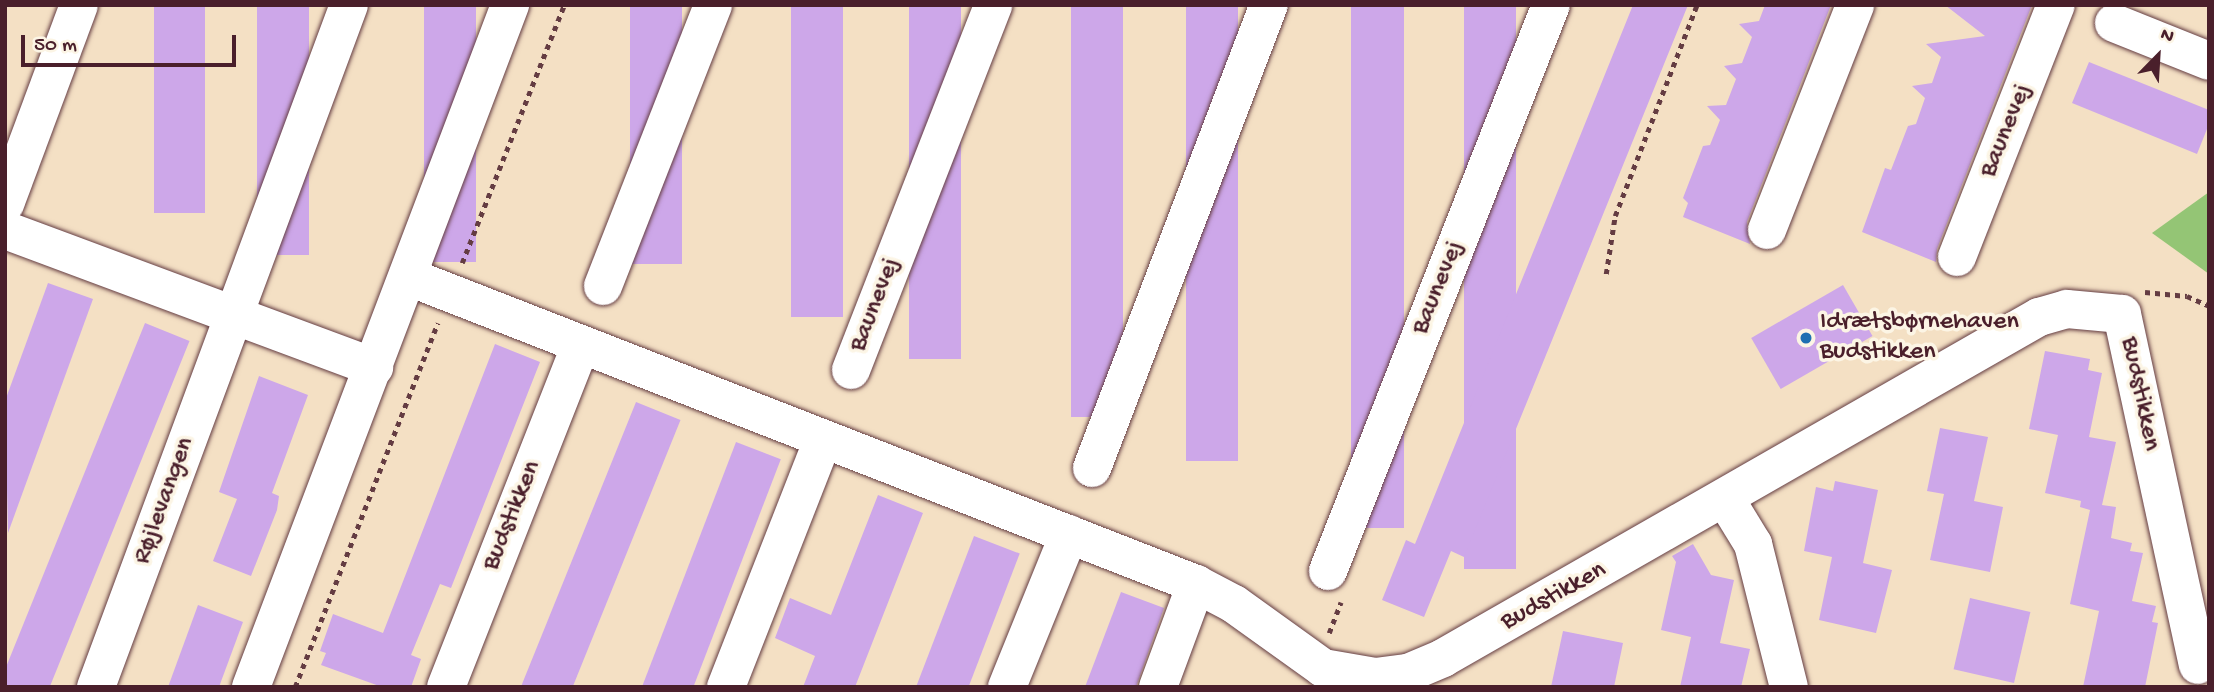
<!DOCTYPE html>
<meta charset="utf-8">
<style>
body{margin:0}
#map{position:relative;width:2214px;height:692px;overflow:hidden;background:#f4e0c4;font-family:"Gochi Hand",sans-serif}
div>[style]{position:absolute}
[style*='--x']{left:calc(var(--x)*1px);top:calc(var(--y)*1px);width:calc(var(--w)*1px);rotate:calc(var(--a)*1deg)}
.green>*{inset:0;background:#94c575}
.building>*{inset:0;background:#cda7e9;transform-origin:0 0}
.path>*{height:4.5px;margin-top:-2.25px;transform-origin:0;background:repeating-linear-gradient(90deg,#643c42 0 5px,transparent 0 10px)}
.roads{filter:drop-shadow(0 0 2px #643c42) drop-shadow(0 0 2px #643c42)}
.minor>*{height:38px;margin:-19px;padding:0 19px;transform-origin:19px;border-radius:19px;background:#fff}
.dots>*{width:19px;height:19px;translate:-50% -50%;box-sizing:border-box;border:4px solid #fcf5e5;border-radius:50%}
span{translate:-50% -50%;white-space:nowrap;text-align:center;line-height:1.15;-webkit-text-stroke:7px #fcf5e5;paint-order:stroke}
.street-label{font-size:26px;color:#4a1f2b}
.poi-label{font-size:26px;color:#4a1f2b}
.left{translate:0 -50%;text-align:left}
.frame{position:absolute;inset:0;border:7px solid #4a1f2b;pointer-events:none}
.north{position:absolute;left:2123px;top:21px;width:70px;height:70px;-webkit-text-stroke:5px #fcf5e5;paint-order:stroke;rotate:24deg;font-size:19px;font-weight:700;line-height:28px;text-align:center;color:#4a1f2b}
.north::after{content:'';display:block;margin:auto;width:24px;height:32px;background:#4a1f2b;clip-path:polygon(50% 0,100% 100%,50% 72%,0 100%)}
.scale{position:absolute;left:21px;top:35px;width:215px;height:32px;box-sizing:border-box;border:4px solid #4a1f2b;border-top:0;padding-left:9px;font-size:21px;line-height:24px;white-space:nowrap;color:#4a1f2b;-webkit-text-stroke:5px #fcf5e5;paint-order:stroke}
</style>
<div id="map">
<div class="green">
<i style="clip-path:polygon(2209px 192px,2209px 274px,2152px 233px)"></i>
</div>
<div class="building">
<i style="left:154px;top:5px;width:51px;height:208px"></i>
<i style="left:257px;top:5px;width:52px;height:250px"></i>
<i style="left:424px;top:5px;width:52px;height:257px"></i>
<i style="left:630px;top:5px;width:52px;height:259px"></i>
<i style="left:791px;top:5px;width:52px;height:312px"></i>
<i style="left:909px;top:5px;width:52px;height:354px"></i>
<i style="left:1071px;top:5px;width:52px;height:412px"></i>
<i style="left:1186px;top:5px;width:52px;height:456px"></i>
<i style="left:1351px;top:5px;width:53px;height:523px"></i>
<i style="left:1464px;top:5px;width:52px;height:564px"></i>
<i style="clip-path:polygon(1633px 5px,1688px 5px,1464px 557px,1451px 551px,1424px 617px,1382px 600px,1406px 540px,1415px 544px)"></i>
<i style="clip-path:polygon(1765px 5px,1831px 5px,1747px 222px,1750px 244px,1683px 217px,1688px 203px,1683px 198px,1703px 146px,1710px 145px,1720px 120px,1707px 106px,1726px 105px,1736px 79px,1724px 66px,1742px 63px,1752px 37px,1739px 24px,1759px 21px)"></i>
<i style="clip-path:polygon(1945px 5px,2032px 5px,1937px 249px,1936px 262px,1862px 232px,1885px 168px,1891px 170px,1908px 126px,1916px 124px,1925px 98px,1912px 86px,1932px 83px,1941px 57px,1926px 44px,1985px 36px)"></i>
<i style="clip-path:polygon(2089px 62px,2209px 110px,2209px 124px,2197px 154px,2072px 103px)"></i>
<i style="clip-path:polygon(48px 283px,93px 299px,8px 533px,5px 401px)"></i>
<i style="left:1843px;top:285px;width:59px;height:106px;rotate:60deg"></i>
<i style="left:145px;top:323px;width:48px;height:389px;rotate:22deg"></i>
<i style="clip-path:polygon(495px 344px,540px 362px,451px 588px,440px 584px,411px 655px,421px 659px,411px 687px,382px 687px,321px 665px,326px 653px,320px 651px,333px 614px,383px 633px)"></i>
<i style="clip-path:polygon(2045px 351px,2090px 359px,2088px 370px,2102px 373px,2089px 437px,2116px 442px,2102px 505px,2116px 507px,2111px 538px,2132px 543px,2130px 551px,2143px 553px,2132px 601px,2156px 606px,2152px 622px,2158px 623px,2145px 687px,2083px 687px,2099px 611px,2070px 604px,2090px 510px,2080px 507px,2081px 501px,2045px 493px,2058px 435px,2029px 429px)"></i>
<i style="clip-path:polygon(259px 376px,308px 395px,272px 493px,279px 496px,277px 510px,251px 576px,213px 561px,237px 499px,219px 492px)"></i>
<i style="left:636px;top:402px;width:48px;height:305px;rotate:22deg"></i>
<i style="clip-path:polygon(1940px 428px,1988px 437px,1974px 501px,2003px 507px,1990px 572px,1930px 560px,1944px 494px,1927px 491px)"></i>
<i style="left:736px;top:442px;width:48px;height:262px;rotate:21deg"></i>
<i style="clip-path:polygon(1835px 481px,1878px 490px,1863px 563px,1892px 570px,1876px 633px,1819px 620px,1832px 557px,1804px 551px,1816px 487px,1833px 491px)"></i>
<i style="clip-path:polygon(878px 495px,923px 513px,855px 687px,803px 687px,815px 656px,775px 638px,790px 598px,831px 615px)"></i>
<i style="left:974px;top:536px;width:49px;height:161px;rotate:21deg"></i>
<i style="clip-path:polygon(1693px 544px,1711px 575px,1734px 580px,1720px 643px,1750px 649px,1741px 687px,1680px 687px,1691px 637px,1661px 630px,1676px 562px,1672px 556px)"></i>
<i style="clip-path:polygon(1121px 592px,1164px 608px,1136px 687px,1085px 687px)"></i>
<i style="left:1970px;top:598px;width:62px;height:73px;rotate:13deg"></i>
<i style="clip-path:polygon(198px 605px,243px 622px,219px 687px,168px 687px)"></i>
<i style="clip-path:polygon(1563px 631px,1623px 643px,1614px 687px,1551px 687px)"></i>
</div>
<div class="path">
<i style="--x:462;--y:263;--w:277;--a:-68.4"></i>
<i style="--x:1606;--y:274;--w:59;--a:-81.2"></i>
<i style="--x:1615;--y:216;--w:226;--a:-68.8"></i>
<i style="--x:2145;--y:292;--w:42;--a:5.4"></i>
<i style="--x:2187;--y:296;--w:24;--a:24"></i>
<i style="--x:1329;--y:633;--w:33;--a:-69"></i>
<i style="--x:295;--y:687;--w:391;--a:-68.6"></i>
</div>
<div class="roads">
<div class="minor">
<i style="--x:2114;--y:23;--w:102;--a:21.8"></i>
<i style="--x:5;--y:204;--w:212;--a:-69.6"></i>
<i style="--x:5;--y:230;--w:394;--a:20.4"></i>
<i style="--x:1767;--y:230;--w:242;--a:-68.6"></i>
<i style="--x:1957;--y:257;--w:271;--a:-68.6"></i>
<i style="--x:409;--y:277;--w:845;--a:21.31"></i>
<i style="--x:1196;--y:584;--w:43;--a:27.8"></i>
<i style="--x:1234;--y:604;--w:110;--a:35.7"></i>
<i style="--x:1323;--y:668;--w:53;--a:9.8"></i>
<i style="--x:1375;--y:677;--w:33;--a:-7"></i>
<i style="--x:1408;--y:673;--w:38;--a:-23"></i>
<i style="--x:1443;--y:658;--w:687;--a:-29.78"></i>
<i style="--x:2039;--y:317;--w:29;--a:-16"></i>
<i style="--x:2067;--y:309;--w:55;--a:5.2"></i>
<i style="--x:2122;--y:314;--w:359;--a:77.8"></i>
<i style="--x:603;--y:286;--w:302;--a:-68.6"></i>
<i style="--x:851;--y:370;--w:392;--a:-68.7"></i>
<i style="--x:1092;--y:468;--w:496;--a:-69.1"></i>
<i style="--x:1726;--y:500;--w:52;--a:58.5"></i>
<i style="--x:1753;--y:544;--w:147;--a:75.9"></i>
<i style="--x:1328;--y:571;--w:608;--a:-68.5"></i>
<i style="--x:96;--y:687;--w:727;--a:-69.65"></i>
<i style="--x:251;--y:687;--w:730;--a:-69.2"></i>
<i style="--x:446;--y:687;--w:368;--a:-68.5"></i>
<i style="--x:726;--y:687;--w:266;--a:-68.6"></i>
<i style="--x:1007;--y:687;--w:165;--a:-67.9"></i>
<i style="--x:1158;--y:687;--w:110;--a:-69.7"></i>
</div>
</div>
<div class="dots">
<i style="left:1806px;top:338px;background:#1f6fb2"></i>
</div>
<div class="street-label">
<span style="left:2007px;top:131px;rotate:-68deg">Baunevej</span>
<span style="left:1439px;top:288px;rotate:-68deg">Baunevej</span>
<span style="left:876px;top:305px;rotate:-69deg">Baunevej</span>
<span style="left:2139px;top:394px;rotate:78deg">Budstikken</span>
<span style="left:165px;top:501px;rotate:-70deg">Røjlevangen</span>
<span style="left:513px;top:516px;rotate:-68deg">Budstikken</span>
<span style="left:1554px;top:597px;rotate:-29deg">Budstikken</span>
</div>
<div class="poi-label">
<span class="left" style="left:1820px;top:338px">Idrætsbørnehaven<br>Budstikken</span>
</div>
<div class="frame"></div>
<div class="north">N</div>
<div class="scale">50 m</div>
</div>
